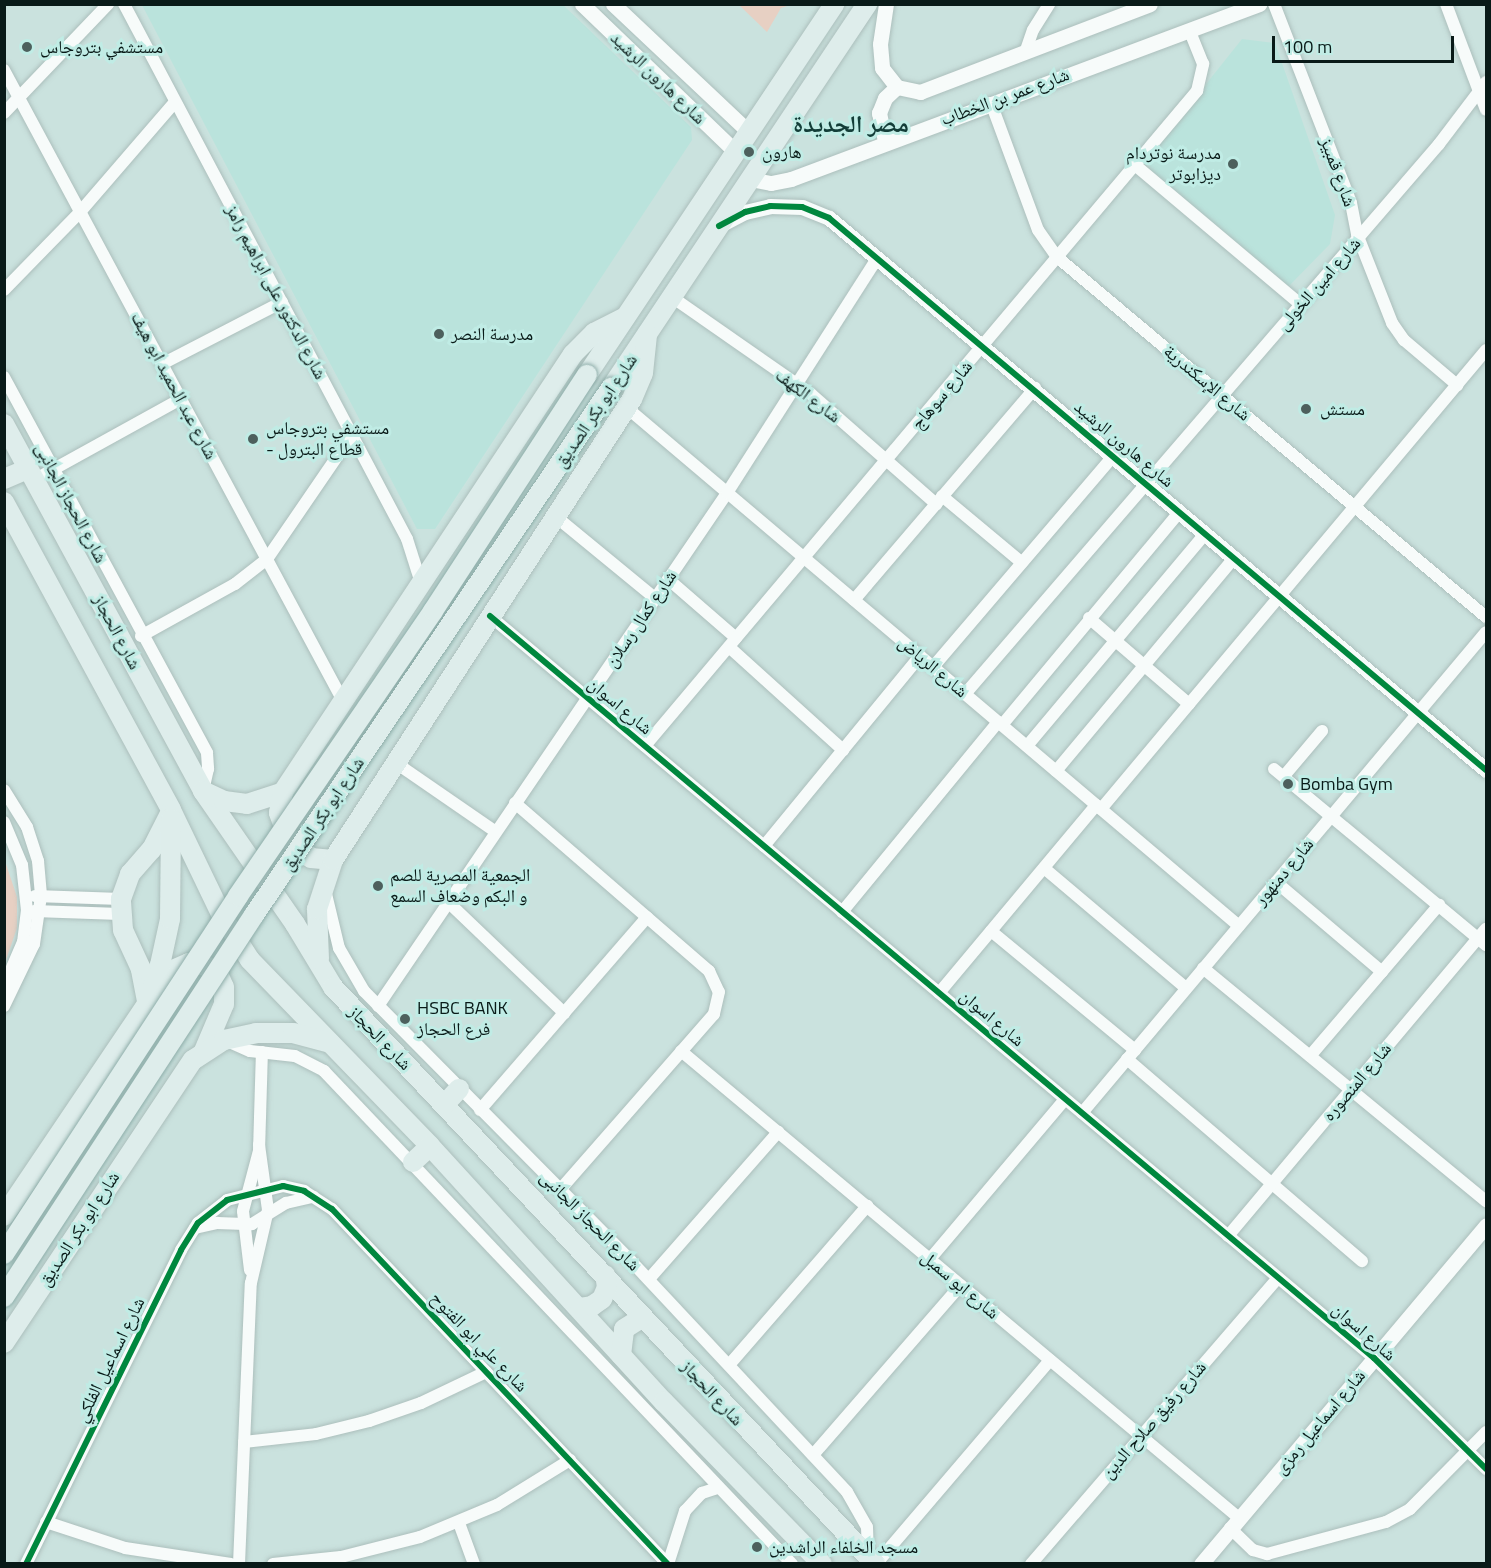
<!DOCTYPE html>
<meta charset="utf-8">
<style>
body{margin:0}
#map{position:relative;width:1491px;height:1568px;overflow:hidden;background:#cae2de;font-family:"Titillium Web","Noto Naskh Arabic",sans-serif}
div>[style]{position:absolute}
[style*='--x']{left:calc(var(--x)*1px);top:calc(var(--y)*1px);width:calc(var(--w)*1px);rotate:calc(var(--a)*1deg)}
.built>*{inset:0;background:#bae3dc}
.green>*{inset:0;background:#e7d0c3}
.roads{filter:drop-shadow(0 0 2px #acbfbc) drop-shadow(0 0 2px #acbfbc)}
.minor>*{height:12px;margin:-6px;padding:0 6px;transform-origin:6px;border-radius:6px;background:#f7fbfa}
.tertiary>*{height:15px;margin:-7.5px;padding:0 7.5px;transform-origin:7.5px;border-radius:7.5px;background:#f7fbfa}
.primary>*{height:20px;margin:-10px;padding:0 10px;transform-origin:10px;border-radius:10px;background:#deedeb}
.bridges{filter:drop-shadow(0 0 2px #8daca8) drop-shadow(0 0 2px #8daca8)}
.primary-bridge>*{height:20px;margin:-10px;padding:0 10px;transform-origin:10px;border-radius:10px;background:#deedeb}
.cycleway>*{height:6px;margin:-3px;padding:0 3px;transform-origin:3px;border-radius:3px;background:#00873e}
.dots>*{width:16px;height:16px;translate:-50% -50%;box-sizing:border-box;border:3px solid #c0ece5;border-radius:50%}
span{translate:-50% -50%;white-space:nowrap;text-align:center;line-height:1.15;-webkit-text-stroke:6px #c0ece5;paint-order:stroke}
.poi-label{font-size:18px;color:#091a18}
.left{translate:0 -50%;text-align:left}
.right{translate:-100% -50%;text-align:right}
.street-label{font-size:18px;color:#091a18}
.district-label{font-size:24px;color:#133d38;font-weight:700}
.frame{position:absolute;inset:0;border:6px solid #091a18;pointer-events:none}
.scale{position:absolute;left:1272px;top:36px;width:182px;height:27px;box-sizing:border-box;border:3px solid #091a18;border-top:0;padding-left:8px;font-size:18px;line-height:21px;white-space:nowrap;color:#091a18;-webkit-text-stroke:4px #c0ece5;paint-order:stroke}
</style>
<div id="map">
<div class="built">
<i style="clip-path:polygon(142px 5px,563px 5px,691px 127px,692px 140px,435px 529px,417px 529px)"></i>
<i style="clip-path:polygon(1242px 39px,1275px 43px,1335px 215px,1330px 244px,1287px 288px,1150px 170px,1148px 157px)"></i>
</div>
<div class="green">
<i style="clip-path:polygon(739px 5px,790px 5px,781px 8px,767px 32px)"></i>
<i style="clip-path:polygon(5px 861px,17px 897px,17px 928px,5px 963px)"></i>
</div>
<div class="roads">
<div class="minor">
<i style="--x:124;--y:4;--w:605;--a:62.12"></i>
<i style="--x:407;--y:539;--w:46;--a:72.3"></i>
<i style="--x:1274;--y:4;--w:213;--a:68.8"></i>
<i style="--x:1351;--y:203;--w:32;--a:79"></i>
<i style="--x:1357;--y:234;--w:96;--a:68.5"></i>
<i style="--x:1392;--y:323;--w:21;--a:55"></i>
<i style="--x:1404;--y:340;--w:70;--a:40.3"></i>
<i style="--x:1446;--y:4;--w:113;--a:69.3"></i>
<i style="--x:1025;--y:53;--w:24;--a:-71"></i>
<i style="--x:1033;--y:30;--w:31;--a:-58"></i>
<i style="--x:4;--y:70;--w:716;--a:61.75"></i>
<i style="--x:991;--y:103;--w:135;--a:69.7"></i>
<i style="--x:1038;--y:230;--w:33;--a:55"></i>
<i style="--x:1057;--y:257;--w:560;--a:40"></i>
<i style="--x:4;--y:113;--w:151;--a:-46.3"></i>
<i style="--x:1135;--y:165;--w:217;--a:40.1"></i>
<i style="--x:4;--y:290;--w:109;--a:-45.7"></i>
<i style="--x:80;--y:212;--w:145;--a:-49.2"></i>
<i style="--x:672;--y:297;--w:169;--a:34.9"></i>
<i style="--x:811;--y:394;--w:167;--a:41.3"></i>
<i style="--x:162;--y:364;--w:135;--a:-27.3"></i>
<i style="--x:4;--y:377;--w:427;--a:61.6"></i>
<i style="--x:207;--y:753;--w:16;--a:86"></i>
<i style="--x:208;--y:769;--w:23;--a:103"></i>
<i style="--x:626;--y:407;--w:803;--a:40.25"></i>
<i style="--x:34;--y:480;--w:168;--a:-28.9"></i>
<i style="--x:942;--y:496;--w:104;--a:39.9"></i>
<i style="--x:555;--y:516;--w:129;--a:39.4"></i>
<i style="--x:668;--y:579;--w:90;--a:40.9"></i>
<i style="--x:854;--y:600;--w:279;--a:-49.5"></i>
<i style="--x:490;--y:616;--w:1154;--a:40.01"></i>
<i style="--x:1374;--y:1358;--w:158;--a:44.7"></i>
<i style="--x:1089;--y:618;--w:132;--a:40.7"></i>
<i style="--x:141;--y:636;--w:107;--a:-29"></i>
<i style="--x:235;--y:584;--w:41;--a:-38"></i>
<i style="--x:267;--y:559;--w:150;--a:-55.6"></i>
<i style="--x:729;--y:647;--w:154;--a:42.1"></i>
<i style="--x:933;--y:667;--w:279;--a:-49.5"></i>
<i style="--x:965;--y:694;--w:726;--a:-49.24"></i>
<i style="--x:1439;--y:144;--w:78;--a:-52.8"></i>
<i style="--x:1002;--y:725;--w:278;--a:-50.2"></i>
<i style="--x:645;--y:746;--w:857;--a:-49.88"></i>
<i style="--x:1197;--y:91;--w:28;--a:-77"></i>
<i style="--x:1203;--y:64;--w:35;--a:-112"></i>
<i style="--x:1027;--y:746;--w:278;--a:-50"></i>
<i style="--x:396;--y:763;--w:121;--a:34.6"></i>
<i style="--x:1274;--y:769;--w:276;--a:39.7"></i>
<i style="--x:1056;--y:771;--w:279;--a:-50.1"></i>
<i style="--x:1284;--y:776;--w:59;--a:-49.8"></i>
<i style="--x:4;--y:790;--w:44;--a:58.1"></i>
<i style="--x:27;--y:827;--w:36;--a:72"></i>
<i style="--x:38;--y:861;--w:35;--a:85"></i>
<i style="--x:41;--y:896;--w:49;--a:98.3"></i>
<i style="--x:34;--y:944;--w:69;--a:115.8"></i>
<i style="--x:515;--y:803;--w:257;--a:40.9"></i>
<i style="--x:709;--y:971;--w:23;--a:65"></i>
<i style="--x:719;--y:992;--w:23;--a:103"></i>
<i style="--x:714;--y:1014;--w:234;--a:131.2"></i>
<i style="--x:1101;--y:809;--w:599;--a:-50.01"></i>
<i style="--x:4;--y:822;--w:47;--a:67.3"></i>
<i style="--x:22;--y:865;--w:45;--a:83.7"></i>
<i style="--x:27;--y:910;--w:32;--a:97"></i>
<i style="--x:23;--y:942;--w:48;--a:113.4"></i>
<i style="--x:764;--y:846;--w:246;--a:-50.6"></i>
<i style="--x:1044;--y:868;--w:186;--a:40.2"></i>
<i style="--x:1276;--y:882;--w:139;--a:40.3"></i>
<i style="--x:326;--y:894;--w:56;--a:76.5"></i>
<i style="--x:339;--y:948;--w:50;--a:59.8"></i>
<i style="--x:364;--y:991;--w:380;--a:45.3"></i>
<i style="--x:631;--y:1261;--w:316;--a:46.9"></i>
<i style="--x:847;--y:1492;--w:40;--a:60.3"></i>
<i style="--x:867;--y:1527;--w:29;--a:88"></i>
<i style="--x:35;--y:896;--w:86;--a:2"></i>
<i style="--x:448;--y:902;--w:161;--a:43.7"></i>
<i style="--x:34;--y:911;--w:86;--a:2"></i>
<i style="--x:842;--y:912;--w:246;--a:-50.6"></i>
<i style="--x:991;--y:931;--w:187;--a:39.6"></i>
<i style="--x:1203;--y:968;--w:367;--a:39.5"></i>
<i style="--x:939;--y:993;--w:245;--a:-50.1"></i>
<i style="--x:378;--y:1006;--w:620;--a:-55.77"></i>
<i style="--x:727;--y:493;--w:279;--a:-57.4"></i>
<i style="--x:225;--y:1040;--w:27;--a:24"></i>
<i style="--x:250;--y:1051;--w:45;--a:6.3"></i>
<i style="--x:295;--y:1056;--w:33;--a:27"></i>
<i style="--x:324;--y:1071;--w:680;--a:46.49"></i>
<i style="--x:681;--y:1051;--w:728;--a:39.93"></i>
<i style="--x:1310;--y:1056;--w:199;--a:-49.5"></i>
<i style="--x:1127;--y:1059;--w:310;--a:40.7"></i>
<i style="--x:480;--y:1110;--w:255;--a:-49.1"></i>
<i style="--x:1082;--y:1113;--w:628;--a:-49.97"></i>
<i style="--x:195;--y:1228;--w:23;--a:-13"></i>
<i style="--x:217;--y:1223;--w:35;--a:2"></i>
<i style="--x:252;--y:1224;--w:40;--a:-32"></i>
<i style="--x:286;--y:1203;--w:28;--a:-13"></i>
<i style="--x:1228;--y:1236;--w:401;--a:-50"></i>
<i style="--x:930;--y:1259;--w:209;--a:-49.8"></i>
<i style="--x:250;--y:1270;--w:59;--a:-96.8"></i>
<i style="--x:243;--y:1211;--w:62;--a:-75.1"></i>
<i style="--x:259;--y:1151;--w:99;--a:-88.3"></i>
<i style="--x:649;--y:1279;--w:196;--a:-48.7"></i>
<i style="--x:729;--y:1365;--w:211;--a:-49"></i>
<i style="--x:244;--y:1442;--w:72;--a:-6.3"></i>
<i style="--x:316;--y:1434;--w:55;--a:-13.8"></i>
<i style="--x:369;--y:1421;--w:55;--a:-19.1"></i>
<i style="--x:421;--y:1403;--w:72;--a:-25.5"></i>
<i style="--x:813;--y:1455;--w:225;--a:-49"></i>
<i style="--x:46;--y:1522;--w:83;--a:18.2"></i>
<i style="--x:125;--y:1548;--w:107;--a:8.6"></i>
<i style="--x:459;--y:1523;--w:44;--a:69.9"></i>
<i style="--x:1230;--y:1528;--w:32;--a:44"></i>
<i style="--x:1253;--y:1550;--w:15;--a:16"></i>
<i style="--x:1267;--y:1554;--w:123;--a:-15.1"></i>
<i style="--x:1386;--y:1522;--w:27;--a:-28"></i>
<i style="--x:1410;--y:1509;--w:108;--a:-45.4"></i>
<i style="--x:26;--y:1564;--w:350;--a:-63.7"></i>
<i style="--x:181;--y:1250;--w:32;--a:-58"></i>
<i style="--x:198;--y:1223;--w:37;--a:-38"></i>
<i style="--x:227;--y:1200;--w:58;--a:-14"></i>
<i style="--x:283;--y:1186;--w:22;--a:13"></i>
<i style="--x:304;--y:1191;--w:33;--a:33"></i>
<i style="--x:332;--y:1209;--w:489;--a:46.6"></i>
<i style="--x:239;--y:1564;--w:281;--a:-87.6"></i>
<i style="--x:251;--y:1283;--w:75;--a:-76.9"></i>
<i style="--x:268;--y:1210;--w:66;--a:-97.9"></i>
<i style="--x:273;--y:1564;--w:68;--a:-5.9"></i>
<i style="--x:341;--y:1557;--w:81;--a:-14.2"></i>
<i style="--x:420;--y:1537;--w:83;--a:-22.6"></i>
<i style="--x:497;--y:1505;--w:86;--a:-31.7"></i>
<i style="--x:668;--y:1564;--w:56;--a:-72.2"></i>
<i style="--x:685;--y:1511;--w:25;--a:-47"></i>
<i style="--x:702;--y:1493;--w:16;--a:-18"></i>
<i style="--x:876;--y:1564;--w:268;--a:-49.5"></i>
<i style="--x:1031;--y:1564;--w:378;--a:-49.2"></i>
</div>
<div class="tertiary">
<i style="--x:582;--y:4;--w:212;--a:43.9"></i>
<i style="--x:613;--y:4;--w:185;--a:43.3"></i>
<i style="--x:886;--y:4;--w:40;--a:98.5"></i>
<i style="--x:880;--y:44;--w:24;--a:85"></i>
<i style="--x:882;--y:68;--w:24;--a:52"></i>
<i style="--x:897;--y:87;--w:24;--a:12"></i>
<i style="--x:920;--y:92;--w:246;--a:-20.9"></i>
<i style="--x:885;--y:141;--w:29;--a:-102"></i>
<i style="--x:879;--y:113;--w:16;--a:-68"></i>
<i style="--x:885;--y:98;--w:16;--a:-43"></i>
<i style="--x:750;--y:179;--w:21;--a:11"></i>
<i style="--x:771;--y:183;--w:20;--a:-11"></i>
<i style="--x:791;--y:179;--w:500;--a:-20.5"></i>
<i style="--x:722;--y:224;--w:26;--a:-28"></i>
<i style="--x:745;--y:212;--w:26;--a:-13"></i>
<i style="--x:770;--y:206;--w:32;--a:2"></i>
<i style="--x:802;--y:207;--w:29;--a:22"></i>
<i style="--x:829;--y:218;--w:858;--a:40.04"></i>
<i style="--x:1201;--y:1564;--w:443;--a:-49.9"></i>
</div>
<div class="primary">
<i style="--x:587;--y:375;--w:446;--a:-56.3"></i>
<i style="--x:611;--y:388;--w:462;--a:-56.3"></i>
<i style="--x:4;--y:424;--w:417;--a:61.5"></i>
<i style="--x:203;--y:791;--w:162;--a:55.3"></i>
<i style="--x:295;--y:924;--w:74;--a:58.9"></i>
<i style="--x:333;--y:987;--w:792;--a:46.79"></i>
<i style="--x:4;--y:479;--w:26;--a:-23"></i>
<i style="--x:4;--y:502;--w:350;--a:61.5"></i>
<i style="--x:171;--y:810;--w:118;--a:64.3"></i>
<i style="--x:222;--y:916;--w:52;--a:57.5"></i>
<i style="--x:250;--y:960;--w:259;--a:45.9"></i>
<i style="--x:430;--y:1146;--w:347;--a:47.6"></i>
<i style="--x:664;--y:1402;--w:226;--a:45.7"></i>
<i style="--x:203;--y:791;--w:23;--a:25"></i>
<i style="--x:224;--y:801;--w:23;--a:7"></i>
<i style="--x:247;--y:804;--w:38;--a:-18"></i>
<i style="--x:283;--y:792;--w:525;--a:-56.49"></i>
<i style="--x:573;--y:354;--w:30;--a:-45"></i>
<i style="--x:594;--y:333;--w:35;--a:-27"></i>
<i style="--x:283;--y:792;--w:21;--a:101"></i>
<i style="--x:279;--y:813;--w:29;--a:70"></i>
<i style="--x:289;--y:840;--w:28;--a:39"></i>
<i style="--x:311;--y:858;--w:22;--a:5"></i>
<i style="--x:319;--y:959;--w:50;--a:-92.3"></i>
<i style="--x:317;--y:909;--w:52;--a:-71.9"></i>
<i style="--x:333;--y:860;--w:549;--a:-57.03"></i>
<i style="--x:632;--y:399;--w:28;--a:-67"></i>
<i style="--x:643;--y:373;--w:39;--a:-84"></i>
<i style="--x:157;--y:991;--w:26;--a:-53"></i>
<i style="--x:173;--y:970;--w:17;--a:-24"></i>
<i style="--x:189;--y:963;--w:17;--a:10"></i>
<i style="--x:206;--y:966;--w:16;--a:38"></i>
<i style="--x:219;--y:976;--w:12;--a:66"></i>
<i style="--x:224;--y:987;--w:17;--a:90"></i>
<i style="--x:224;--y:1004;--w:51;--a:113.1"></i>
<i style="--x:147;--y:1001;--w:33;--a:-101"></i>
<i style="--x:141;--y:969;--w:43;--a:-114.8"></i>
<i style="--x:123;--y:930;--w:31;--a:-94"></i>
<i style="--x:121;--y:899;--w:27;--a:-70"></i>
<i style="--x:130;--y:874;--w:33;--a:-49"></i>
<i style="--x:152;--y:849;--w:38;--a:-63"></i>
<i style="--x:444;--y:1105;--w:22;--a:-47"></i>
<i style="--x:413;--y:1162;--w:23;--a:-43"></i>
<i style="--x:4;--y:1216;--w:256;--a:-56"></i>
<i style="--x:147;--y:1004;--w:41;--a:-71.6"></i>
<i style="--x:160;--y:965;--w:47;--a:-77.7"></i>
<i style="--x:170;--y:919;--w:100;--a:-89.4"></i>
<i style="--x:580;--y:1308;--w:12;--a:-9"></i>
<i style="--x:592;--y:1306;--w:12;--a:-35"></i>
<i style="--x:602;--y:1299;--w:13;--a:-67"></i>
<i style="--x:607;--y:1287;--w:12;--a:-99"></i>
<i style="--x:4;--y:1343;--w:340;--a:-56.3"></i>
<i style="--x:193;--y:1060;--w:37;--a:-33"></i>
<i style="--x:224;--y:1040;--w:33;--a:-12"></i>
<i style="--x:256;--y:1033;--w:37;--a:0"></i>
<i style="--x:293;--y:1033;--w:38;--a:15"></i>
<i style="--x:621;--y:1355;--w:26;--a:-83"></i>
<i style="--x:624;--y:1329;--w:22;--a:-32"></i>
</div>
</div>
<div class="bridges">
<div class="primary-bridge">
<i style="--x:4;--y:1254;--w:428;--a:-56.8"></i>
<i style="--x:238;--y:896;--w:345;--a:-55.6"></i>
<i style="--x:433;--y:611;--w:282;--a:-56.9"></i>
<i style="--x:4;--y:1297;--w:457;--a:-56.8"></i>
<i style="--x:254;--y:915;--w:637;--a:-55.89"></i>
</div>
</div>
<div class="cycleway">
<i style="--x:719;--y:226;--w:30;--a:-28"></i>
<i style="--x:745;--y:212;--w:26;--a:-13"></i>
<i style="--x:770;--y:206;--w:32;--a:2"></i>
<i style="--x:802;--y:207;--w:29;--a:22"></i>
<i style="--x:829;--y:218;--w:858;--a:40.04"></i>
<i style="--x:490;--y:616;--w:1154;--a:40.01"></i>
<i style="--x:1374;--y:1358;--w:158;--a:44.7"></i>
<i style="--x:26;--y:1564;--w:350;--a:-63.7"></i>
<i style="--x:181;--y:1250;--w:32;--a:-58"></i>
<i style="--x:198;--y:1223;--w:37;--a:-38"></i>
<i style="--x:227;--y:1200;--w:58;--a:-14"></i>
<i style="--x:283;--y:1186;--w:22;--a:13"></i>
<i style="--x:304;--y:1191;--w:33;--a:33"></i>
<i style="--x:332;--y:1209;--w:489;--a:46.6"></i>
</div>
<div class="dots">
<i style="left:27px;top:47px;background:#4d605d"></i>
<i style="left:749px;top:152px;background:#4d605d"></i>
<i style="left:1233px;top:164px;background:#4d605d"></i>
<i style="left:439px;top:334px;background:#4d605d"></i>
<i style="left:1306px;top:409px;background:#4d605d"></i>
<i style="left:253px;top:439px;background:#4d605d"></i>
<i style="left:1288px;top:784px;background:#4d605d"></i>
<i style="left:378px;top:886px;background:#4d605d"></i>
<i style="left:405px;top:1019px;background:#4d605d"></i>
<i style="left:757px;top:1547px;background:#4d605d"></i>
</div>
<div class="poi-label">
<span class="left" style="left:40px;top:47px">مستشفي بتروجاس</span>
<span class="left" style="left:762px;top:152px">هارون</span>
<span class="right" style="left:1221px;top:164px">مدرسة نوتردام<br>ديزابوتر</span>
<span class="left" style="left:451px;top:334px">مدرسة النصر</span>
<span class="left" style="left:1320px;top:409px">مستش</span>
<span class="left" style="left:266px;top:439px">مستشفي بتروجاس<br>- قطاع البترول</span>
<span class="left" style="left:1300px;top:784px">Bomba Gym</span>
<span class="left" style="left:390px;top:886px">الجمعية المصرية للصم<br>و البكم وضعاف السمع</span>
<span class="left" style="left:417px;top:1019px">HSBC BANK<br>فرع الحجاز</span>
<span class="left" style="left:769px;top:1547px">مسجد الخلفاء الراشدين</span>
</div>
<div class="street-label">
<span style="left:658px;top:78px;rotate:44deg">شارع هارون الرشيد</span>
<span style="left:1005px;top:97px;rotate:-20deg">شارع عمر بن الخطاب</span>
<span style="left:1338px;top:172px;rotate:70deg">شارع قمبيز</span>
<span style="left:1319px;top:284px;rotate:-49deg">شارع امين الخولى</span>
<span style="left:276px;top:292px;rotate:62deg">شارع الدكتور على ابراهيم رامز</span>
<span style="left:1207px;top:383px;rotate:40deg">شارع الإسكندرية</span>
<span style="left:174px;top:386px;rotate:62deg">شارع عبد الحميد ابو هيف</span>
<span style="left:942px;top:395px;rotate:-50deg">شارع سوهاج</span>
<span style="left:808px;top:396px;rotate:37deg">شارع الكهف</span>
<span style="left:596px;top:411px;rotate:-56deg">شارع ابو بكر الصديق</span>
<span style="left:1124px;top:444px;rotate:40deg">شارع هارون الرشيد</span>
<span style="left:71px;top:503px;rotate:62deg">شارع الحجاز الجانبى</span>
<span style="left:641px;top:619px;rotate:-56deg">شارع كمال رسلان</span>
<span style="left:117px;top:632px;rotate:62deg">شارع الحجاز</span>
<span style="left:933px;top:667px;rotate:40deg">شارع الرياض</span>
<span style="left:620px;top:706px;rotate:40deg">شارع اسوان</span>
<span style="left:323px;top:814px;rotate:-56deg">شارع ابو بكر الصديق</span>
<span style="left:1284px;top:872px;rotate:-50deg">شارع دمنهور</span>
<span style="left:992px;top:1018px;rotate:40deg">شارع اسوان</span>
<span style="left:380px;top:1038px;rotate:46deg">شارع الحجاز</span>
<span style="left:1357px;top:1082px;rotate:-50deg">شارع المنصوره</span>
<span style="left:590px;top:1221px;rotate:45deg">شارع الحجاز الجانبى</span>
<span style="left:79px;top:1229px;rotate:-57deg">شارع ابو بكر الصديق</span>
<span style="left:960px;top:1285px;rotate:40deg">شارع ابو سمبل</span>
<span style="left:1364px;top:1332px;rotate:41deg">شارع اسوان</span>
<span style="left:479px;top:1342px;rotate:46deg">شارع علي ابو الفتوح</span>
<span style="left:110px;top:1360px;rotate:-64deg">شارع اسماعيل الفلكي</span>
<span style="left:712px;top:1393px;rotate:47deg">شارع الحجاز</span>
<span style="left:1154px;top:1420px;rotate:-49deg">شارع رفيق صلاح الدين</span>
<span style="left:1320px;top:1422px;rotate:-50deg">شارع اسماعيل رمزى</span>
</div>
<div class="district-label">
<span style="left:851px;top:124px">مصر الجديدة</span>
</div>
<div class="frame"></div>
<div class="scale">100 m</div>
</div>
